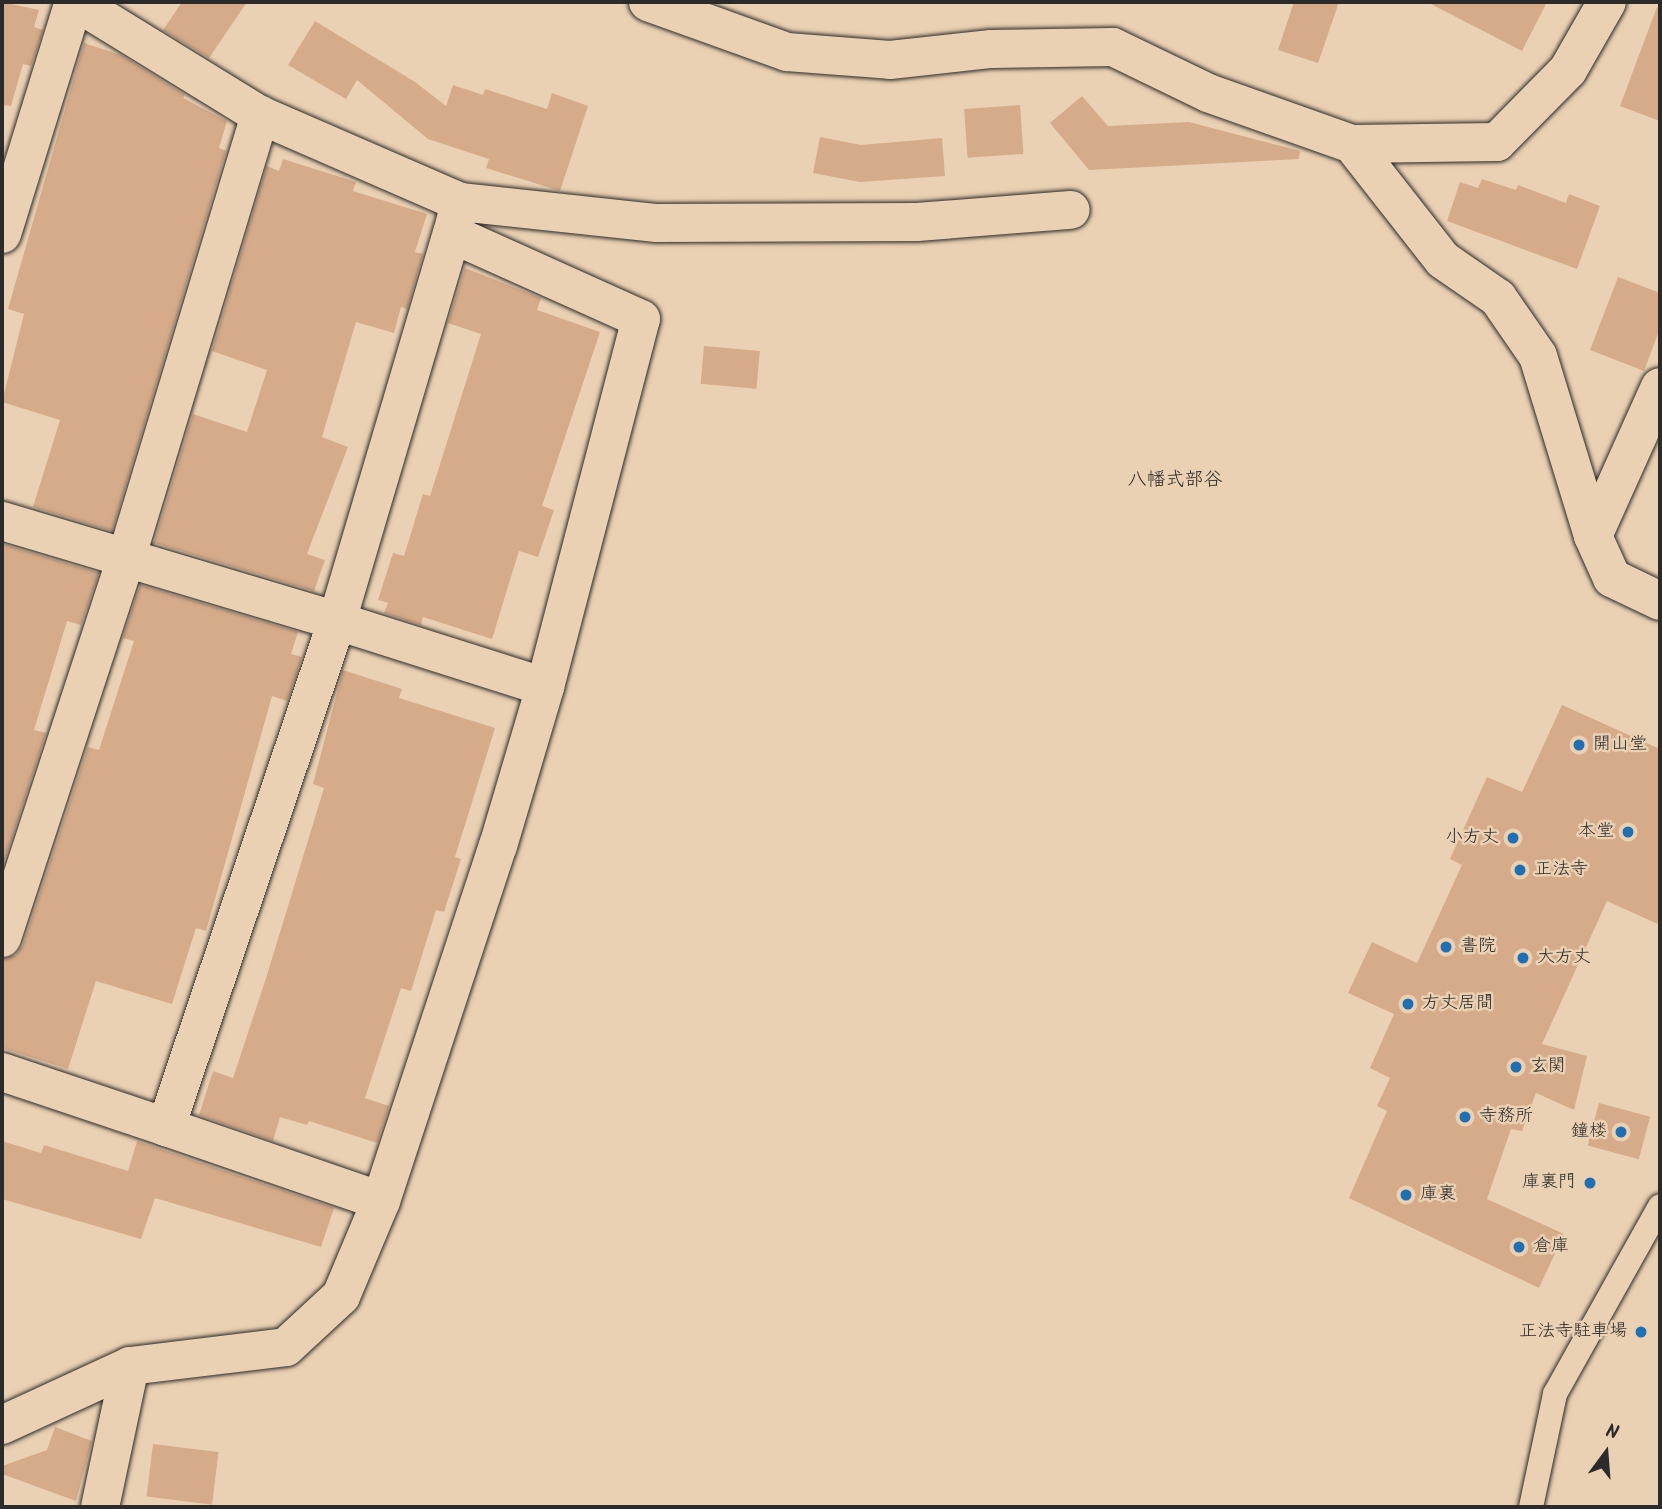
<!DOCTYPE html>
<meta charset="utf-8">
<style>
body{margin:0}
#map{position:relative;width:1662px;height:1509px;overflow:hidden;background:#ebd1b3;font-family:Kalam,"Klee One",sans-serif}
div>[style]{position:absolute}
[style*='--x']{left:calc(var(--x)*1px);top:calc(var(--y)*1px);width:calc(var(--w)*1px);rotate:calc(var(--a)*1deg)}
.building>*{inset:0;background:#d5ab8a;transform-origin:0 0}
.roads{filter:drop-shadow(0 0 2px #2b2b2b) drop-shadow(0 0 2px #2b2b2b)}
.lane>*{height:24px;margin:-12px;padding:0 12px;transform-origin:12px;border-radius:12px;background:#ebd1b3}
.street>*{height:38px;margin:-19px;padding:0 19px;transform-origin:19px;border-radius:19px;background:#ebd1b3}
.dots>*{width:19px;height:19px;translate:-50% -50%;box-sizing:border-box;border:4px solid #ebd1b3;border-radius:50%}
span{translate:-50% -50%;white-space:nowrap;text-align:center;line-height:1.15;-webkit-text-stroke:5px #ebd1b3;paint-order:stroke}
.poi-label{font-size:18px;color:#2b2b2b}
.left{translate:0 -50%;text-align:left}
.right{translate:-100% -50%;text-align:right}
.neighbourhood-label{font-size:19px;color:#2b2b2b}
.frame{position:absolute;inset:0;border:4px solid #2b2b2b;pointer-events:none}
.north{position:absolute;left:1571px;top:1418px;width:70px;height:70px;-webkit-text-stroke:5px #ebd1b3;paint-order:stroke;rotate:16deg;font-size:19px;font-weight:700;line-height:28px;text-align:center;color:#2b2b2b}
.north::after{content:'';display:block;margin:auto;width:24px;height:32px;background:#2b2b2b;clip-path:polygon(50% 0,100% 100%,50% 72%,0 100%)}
</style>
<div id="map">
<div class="building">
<i style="clip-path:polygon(2px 2px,39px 10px,34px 27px,43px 30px,31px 66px,23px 64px,11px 106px,2px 105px)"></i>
<i style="clip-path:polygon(182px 2px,247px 2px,209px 58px,163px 30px)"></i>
<i style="clip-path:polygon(1294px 2px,1339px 2px,1318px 63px,1278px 50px)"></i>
<i style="clip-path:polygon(1427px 2px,1547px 2px,1522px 51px)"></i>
<i style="clip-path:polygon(1657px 7px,1660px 8px,1660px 121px,1620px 106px)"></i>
<i style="clip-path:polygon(315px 21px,415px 82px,446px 106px,453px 85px,483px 95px,485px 89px,547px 109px,552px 93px,588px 106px,560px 191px,486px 168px,489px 159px,428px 139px,357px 80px,346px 99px,288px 65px)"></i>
<i style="clip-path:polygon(84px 43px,121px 55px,185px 95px,183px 98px,227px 121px,219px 148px,226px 151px,112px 531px,33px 507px,60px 420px,2px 402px,24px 314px,8px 309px)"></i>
<i style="clip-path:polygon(1082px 96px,1108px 126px,1189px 122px,1300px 151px,1299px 159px,1089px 170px,1050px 123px)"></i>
<i style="left:1020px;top:105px;width:49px;height:56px;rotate:86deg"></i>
<i style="clip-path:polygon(820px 137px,861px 145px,942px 138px,945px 176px,860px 182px,813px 173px)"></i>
<i style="clip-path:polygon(283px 159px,356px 182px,353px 191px,427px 214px,415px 252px,423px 254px,407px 309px,401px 307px,394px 333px,356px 322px,322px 437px,348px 447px,307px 554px,325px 560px,314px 591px,154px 543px,193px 414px,247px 432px,267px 370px,212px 351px,267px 166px,279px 171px)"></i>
<i style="clip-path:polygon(1482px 179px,1516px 190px,1518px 185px,1566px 203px,1569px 194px,1600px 206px,1577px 269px,1447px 221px,1460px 182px,1478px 188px)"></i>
<i style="clip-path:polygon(465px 268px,541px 298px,537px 310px,600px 332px,542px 506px,554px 510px,538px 557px,519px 551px,492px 639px,423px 617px,421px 625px,384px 613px,388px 603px,378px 600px,393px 553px,404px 556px,423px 494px,430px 496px,481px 334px,448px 323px)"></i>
<i style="clip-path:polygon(1618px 277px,1660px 293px,1660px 328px,1644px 371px,1590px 350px)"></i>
<i style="left:704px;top:346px;width:56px;height:38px;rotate:5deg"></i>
<i style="clip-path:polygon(2px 544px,99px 573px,81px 625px,67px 621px,34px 730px,46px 733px,2px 868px)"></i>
<i style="clip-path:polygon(140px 585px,298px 632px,291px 654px,302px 657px,287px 701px,272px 696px,206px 931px,196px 928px,172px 1004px,96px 981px,68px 1069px,2px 1048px,2px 959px,16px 955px,23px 945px,88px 747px,99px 750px,134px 641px,123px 638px)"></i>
<i style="clip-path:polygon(343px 670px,402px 689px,399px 698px,495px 728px,455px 857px,461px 859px,444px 912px,436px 910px,411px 991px,401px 988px,365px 1098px,389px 1106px,377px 1143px,309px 1121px,307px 1125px,280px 1117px,273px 1141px,199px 1115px,213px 1071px,233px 1078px,267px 975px,324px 788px,313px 784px)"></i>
<i style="clip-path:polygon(1562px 705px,1660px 749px,1660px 925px,1607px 901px,1542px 1044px,1587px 1056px,1574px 1110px,1536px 1093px,1522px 1131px,1511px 1129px,1487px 1199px,1564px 1234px,1539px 1288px,1349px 1198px,1387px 1111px,1377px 1106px,1390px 1078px,1370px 1068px,1394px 1014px,1348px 993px,1372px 942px,1417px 963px,1462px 865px,1450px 859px,1487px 777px,1522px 792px)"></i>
<i style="left:1599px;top:1103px;width:53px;height:44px;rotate:15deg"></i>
<i style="clip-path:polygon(2px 1141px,41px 1153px,44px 1145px,128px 1171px,137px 1141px,334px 1208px,321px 1247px,155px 1198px,141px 1239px,2px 1199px)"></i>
<i style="clip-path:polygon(55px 1427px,92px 1441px,76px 1501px,2px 1474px,2px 1466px,47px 1450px)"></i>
<i style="left:153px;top:1444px;width:66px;height:53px;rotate:7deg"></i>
</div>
<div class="roads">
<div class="lane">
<i style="--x:1531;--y:1507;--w:116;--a:-78"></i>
<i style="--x:1555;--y:1394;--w:215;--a:-60.8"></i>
</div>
<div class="street">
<i style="--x:76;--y:2;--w:216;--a:31.6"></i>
<i style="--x:260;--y:115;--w:218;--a:23.5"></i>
<i style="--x:460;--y:202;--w:198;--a:6.1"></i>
<i style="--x:657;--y:223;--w:260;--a:-0.2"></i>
<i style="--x:917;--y:222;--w:154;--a:-4.5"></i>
<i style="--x:648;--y:2;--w:148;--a:19.8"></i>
<i style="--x:787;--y:52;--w:103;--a:4.4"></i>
<i style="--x:890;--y:60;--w:102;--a:-6.2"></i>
<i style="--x:991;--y:49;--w:122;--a:-0.9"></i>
<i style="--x:1113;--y:47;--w:106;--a:25.8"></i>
<i style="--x:1208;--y:93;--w:153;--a:19.5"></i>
<i style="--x:1352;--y:144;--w:147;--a:51.9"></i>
<i style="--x:1443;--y:260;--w:67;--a:34.6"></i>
<i style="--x:1498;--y:298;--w:70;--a:55.4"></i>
<i style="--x:1538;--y:356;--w:188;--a:73"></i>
<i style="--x:1593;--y:536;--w:46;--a:65.7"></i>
<i style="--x:1612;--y:578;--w:53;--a:25.6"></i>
<i style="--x:1352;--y:144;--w:145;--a:-0.8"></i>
<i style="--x:1497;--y:142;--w:101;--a:-45.4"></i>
<i style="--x:1568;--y:70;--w:78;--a:-60.2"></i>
<i style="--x:2;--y:234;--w:243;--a:-72.8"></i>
<i style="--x:2;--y:521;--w:350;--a:16.6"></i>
<i style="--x:337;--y:621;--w:404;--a:-73.5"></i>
<i style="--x:1593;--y:536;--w:163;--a:-65.8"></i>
<i style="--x:2;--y:938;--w:399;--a:-71.9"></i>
<i style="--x:126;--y:559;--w:464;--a:-73.2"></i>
<i style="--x:2;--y:1072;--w:173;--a:18.5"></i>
<i style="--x:166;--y:1127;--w:534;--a:-71.33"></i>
<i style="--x:337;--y:621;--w:218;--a:17.6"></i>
<i style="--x:545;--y:687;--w:380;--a:-75.4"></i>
<i style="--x:641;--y:319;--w:207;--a:-155.8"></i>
<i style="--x:452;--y:234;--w:33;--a:-76"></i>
<i style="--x:166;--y:1127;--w:227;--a:19"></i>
<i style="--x:381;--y:1201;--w:374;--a:-71.8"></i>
<i style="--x:498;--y:846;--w:166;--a:-73.5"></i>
<i style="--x:130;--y:1366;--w:157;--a:-6.9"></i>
<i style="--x:286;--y:1347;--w:75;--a:-42.8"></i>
<i style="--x:341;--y:1296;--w:103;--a:-67.2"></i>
<i style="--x:2;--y:1425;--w:141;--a:-24.7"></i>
<i style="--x:130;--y:1366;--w:144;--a:102"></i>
</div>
</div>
<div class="dots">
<i style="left:1579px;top:745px;background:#1f6fb2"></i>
<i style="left:1628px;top:832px;background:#1f6fb2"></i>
<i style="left:1513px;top:838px;background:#1f6fb2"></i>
<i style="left:1520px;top:870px;background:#1f6fb2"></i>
<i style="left:1446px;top:947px;background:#1f6fb2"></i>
<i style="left:1523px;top:958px;background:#1f6fb2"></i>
<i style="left:1408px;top:1004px;background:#1f6fb2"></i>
<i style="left:1516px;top:1067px;background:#1f6fb2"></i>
<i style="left:1465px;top:1117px;background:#1f6fb2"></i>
<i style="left:1621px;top:1132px;background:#1f6fb2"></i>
<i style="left:1590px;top:1183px;background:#1f6fb2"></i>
<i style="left:1406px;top:1195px;background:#1f6fb2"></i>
<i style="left:1519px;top:1247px;background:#1f6fb2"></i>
<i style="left:1641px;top:1332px;background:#1f6fb2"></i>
</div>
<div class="poi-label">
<span class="left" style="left:1593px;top:745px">開山堂</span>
<span class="right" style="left:1614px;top:832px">本堂</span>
<span class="right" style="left:1499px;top:838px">小方丈</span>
<span class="left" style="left:1534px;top:870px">正法寺</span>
<span class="left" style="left:1460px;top:947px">書院</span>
<span class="left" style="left:1537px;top:958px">大方丈</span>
<span class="left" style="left:1422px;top:1004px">方丈居間</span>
<span class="left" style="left:1530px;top:1067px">玄関</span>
<span class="left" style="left:1479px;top:1117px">寺務所</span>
<span class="right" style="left:1607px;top:1132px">鐘楼</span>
<span class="right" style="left:1576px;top:1183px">庫裏門</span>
<span class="left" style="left:1420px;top:1195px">庫裏</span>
<span class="left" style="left:1533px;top:1247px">倉庫</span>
<span class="right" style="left:1627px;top:1332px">正法寺駐車場</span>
</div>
<div class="neighbourhood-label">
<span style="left:1175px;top:481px">八幡式部谷</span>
</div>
<div class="frame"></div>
<div class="north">N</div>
</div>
